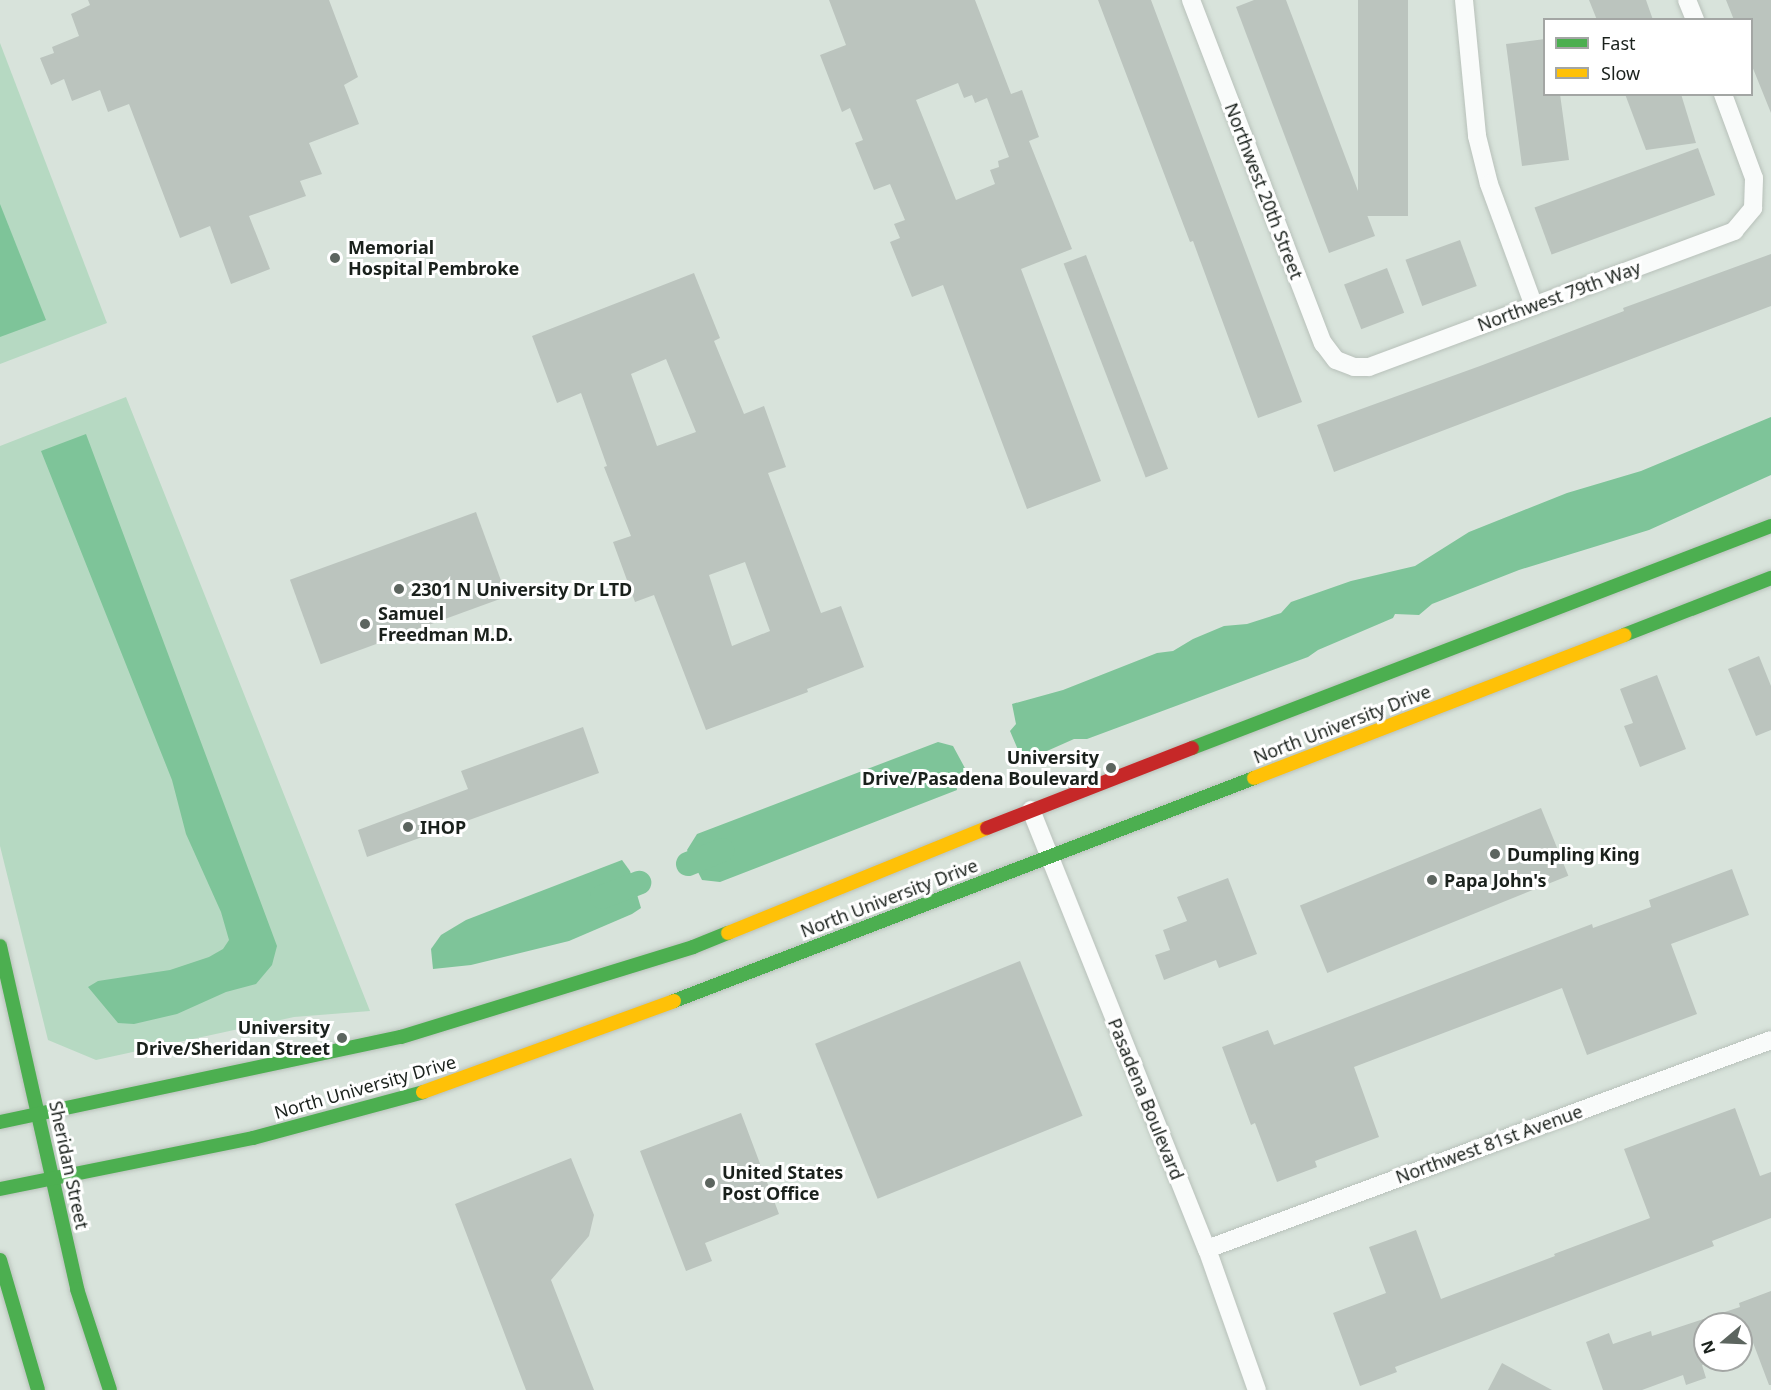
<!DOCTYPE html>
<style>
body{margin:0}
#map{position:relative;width:1771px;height:1390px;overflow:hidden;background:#d8e3db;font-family:"Noto Sans",sans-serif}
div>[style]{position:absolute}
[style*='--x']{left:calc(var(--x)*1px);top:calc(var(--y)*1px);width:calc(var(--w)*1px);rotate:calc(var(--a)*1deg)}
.green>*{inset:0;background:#b6d9c2}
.water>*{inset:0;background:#7ec499}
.canal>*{height:24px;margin:-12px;padding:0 12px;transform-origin:12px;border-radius:12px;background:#7ec499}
.building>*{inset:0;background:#bbc4be;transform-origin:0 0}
.roads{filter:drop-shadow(0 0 2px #b8c1ba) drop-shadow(0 0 2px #b8c1ba)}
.street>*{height:18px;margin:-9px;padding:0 9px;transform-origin:9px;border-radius:9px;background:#f9fbfa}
.fast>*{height:14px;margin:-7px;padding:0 7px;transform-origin:7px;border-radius:7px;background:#4caf50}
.slow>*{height:14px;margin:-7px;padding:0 7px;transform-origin:7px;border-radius:7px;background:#ffc107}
.jam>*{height:14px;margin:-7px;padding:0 7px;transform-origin:7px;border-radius:7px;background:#c62828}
.dots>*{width:16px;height:16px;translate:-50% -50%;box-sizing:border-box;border:3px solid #fff;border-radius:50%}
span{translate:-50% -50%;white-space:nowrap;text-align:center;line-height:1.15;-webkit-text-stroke:6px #fff;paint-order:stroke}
.street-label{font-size:18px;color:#1a211c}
.poi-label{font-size:18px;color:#1a211c;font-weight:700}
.left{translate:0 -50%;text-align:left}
.right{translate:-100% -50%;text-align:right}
.legend{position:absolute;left:1543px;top:18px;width:210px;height:78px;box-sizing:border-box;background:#fff;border:2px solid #a3a6a4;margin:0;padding:8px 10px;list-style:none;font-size:18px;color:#1a211c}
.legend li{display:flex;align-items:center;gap:12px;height:30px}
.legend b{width:30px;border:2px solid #a3a6a4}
.north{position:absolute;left:1693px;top:1312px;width:60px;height:60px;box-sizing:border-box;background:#fff;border:2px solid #a3a6a4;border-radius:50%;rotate:251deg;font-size:16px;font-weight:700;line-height:24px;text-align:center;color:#1a211c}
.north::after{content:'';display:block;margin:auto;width:21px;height:27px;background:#5c655f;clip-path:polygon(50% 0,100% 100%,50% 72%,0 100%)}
</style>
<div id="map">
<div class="green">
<i style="clip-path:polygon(0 43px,107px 323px,0 364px)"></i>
<i style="clip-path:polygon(126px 397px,370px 1011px,294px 1017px,96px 1060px,48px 1040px,0 846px,0 446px)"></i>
</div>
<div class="water">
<i style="clip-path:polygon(0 204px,46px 320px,0 337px)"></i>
<i style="clip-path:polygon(1771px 417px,1771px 475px,1649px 530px,1519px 570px,1432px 604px,1419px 615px,1395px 614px,1393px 618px,1318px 650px,1308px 657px,1087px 739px,1074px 739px,1038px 755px,1019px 752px,1010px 731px,1016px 724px,1012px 704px,1063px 690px,1157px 653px,1173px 651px,1193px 639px,1224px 626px,1247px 624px,1281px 613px,1291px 602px,1351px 581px,1415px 566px,1469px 532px,1567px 493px,1641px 471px)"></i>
<i style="clip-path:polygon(86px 434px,277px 946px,272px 965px,256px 984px,226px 992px,177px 1014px,134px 1024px,118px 1023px,88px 987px,98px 981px,170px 970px,209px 957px,223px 949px,229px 940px,221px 912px,186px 834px,172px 780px,41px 451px)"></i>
<i style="clip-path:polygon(938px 742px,953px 746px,966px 770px,956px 781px,957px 790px,720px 882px,702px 880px,687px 850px,697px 834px)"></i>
<i style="clip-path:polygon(622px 860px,630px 871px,641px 908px,632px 914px,569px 941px,471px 965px,433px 969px,431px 949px,441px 935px,466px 920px)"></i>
</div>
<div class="canal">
<i style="--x:688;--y:864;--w:37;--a:-22"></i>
<i style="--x:602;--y:897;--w:40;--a:-21"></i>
</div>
<div class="building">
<i style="clip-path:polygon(88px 0,329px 0,358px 77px,344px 85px,359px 124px,309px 143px,322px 174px,300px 181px,306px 196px,249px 216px,270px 269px,231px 284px,210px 226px,180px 238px,129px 104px,108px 112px,100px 90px,72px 101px,64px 79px,51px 85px,40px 58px,54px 53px,52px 47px,79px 36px,71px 14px,90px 5px)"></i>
<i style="clip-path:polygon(evenodd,829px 0,975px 0,1011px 94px,1022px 90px,1039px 137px,1029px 141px,1072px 249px,1021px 269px,1101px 481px,1027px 509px,943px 285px,912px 297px,890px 242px,900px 238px,894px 224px,905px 220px,890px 184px,874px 190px,855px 143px,863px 140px,850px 108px,842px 112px,820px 55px,846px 45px,829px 0,958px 83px,964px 98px,972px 95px,975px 103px,987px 98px,1009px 157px,998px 161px,999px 167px,990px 170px,995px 184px,956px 200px,916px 100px,958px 83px)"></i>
<i style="clip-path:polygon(1098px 0,1151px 0,1302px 402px,1258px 418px,1193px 241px,1190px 242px)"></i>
<i style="clip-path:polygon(1254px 0,1286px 0,1375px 236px,1329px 253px,1236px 7px)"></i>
<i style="left:1358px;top:0;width:50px;height:216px"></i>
<i style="clip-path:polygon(1589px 0,1646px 0,1653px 20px,1597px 20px)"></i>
<i style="clip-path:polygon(1726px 0,1771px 0,1771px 113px,1752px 66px,1752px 20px,1734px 20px)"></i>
<i style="clip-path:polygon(1545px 39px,1545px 94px,1560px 94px,1569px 160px,1522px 166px,1506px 44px)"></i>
<i style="clip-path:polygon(1625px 94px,1681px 94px,1696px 143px,1646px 150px)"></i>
<i style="left:1698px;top:148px;width:50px;height:174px;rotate:70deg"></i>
<i style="left:1460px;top:240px;width:49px;height:58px;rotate:70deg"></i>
<i style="clip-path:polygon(1771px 254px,1771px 306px,1334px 472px,1317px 425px,1480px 366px,1624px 311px,1623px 308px)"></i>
<i style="left:1086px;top:255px;width:229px;height:24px;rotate:69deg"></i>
<i style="left:1387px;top:268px;width:48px;height:46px;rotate:69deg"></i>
<i style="clip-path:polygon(evenodd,694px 273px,720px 338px,714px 341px,744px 414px,764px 406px,786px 467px,768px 473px,821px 613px,841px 606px,864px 667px,807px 689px,808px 692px,706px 730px,654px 595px,635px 602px,613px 542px,631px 536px,604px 467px,607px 466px,581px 393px,557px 403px,532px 336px,694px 273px,666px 359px,696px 432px,657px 446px,631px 374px,666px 359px,694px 273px,745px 562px,770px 631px,732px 646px,709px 575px,745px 562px)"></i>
<i style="left:476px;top:512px;width:90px;height:198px;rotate:70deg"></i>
<i style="clip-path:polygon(1759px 656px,1771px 686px,1771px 730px,1756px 736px,1728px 669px)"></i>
<i style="clip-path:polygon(1657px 675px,1686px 749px,1640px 767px,1624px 726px,1633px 723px,1620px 689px)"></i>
<i style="clip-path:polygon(583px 727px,599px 773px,367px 857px,358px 830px,468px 789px,461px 771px)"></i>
<i style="left:1541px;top:808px;width:73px;height:260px;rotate:68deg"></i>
<i style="clip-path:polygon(1732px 869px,1749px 915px,1671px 944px,1697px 1014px,1587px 1055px,1562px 988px,1354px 1067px,1379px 1137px,1315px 1161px,1317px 1167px,1277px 1182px,1255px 1123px,1251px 1125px,1222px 1047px,1268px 1030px,1274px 1045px,1592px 924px,1593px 928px,1651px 907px,1649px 900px)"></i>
<i style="clip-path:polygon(1228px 878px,1257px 954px,1219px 968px,1216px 960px,1164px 980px,1155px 955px,1170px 950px,1163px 930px,1187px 921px,1177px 897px)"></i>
<i style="left:1020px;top:961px;width:167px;height:221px;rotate:68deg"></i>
<i style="clip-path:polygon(1735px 1108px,1760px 1176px,1771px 1172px,1771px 1218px,1712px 1241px,1714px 1246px,1395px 1367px,1397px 1372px,1360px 1386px,1333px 1313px,1386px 1293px,1369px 1247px,1416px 1230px,1441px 1299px,1555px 1256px,1554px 1254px,1650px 1218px,1624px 1149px)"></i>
<i style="clip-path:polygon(741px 1113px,779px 1214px,705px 1243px,712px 1261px,686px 1271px,640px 1151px)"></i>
<i style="clip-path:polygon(571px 1158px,594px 1215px,589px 1236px,551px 1280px,594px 1390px,526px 1390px,455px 1204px)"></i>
<i style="clip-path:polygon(1771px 1291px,1771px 1385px,1769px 1385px,1746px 1324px,1705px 1324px,1705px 1364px,1702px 1365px,1706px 1378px,1686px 1385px,1683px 1375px,1642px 1390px,1603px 1390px,1586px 1342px,1609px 1333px,1613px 1344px,1651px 1331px,1652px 1336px,1740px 1307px,1739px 1303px)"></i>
<i style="clip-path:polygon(1502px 1363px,1552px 1390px,1488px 1390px)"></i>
</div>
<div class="roads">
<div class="street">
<i style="--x:1191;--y:0;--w:368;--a:69"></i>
<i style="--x:1323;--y:343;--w:21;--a:53"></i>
<i style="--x:1336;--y:360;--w:19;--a:21"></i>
<i style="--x:1354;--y:367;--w:15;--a:0"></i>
<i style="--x:1369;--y:367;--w:390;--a:-20.4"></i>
<i style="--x:1734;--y:231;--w:30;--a:-50"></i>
<i style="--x:1753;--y:208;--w:30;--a:-88"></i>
<i style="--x:1754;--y:178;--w:90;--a:-110.3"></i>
<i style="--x:1464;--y:0;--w:137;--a:84.5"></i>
<i style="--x:1477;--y:136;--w:49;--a:76"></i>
<i style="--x:1489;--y:184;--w:130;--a:69.8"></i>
<i style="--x:1687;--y:0;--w:22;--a:68"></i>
<i style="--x:1031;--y:810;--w:473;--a:68.2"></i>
<i style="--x:1207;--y:1249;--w:150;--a:70.5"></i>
<i style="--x:1207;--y:1249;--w:601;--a:-20.33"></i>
</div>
<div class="fast">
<i style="--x:1624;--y:635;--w:158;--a:-21.2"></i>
<i style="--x:1192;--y:748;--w:620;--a:-20.98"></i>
<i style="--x:0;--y:946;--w:352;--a:77.3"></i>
<i style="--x:77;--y:1289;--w:106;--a:71.9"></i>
<i style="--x:674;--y:1001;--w:621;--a:-21.03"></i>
<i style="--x:0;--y:1122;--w:410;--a:-12"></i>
<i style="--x:401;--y:1037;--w:306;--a:-17.1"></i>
<i style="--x:693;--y:947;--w:38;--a:-22"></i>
<i style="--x:0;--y:1189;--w:258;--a:-11.4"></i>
<i style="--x:253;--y:1138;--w:176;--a:-15.1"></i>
<i style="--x:0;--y:1260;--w:135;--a:73.7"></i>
</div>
<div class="slow">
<i style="--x:1254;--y:778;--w:397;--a:-21.1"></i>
<i style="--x:728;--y:933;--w:279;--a:-22.1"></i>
<i style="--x:423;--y:1092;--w:267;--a:-19.9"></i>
</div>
<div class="jam">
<i style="--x:987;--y:828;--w:220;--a:-21.3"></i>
</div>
</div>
<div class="dots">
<i style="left:335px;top:258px;background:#5c655f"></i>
<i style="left:399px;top:589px;background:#5c655f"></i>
<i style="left:365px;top:624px;background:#5c655f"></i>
<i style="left:1111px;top:768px;background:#5c655f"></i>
<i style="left:408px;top:827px;background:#5c655f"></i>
<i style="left:1495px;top:854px;background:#5c655f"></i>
<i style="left:1432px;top:880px;background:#5c655f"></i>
<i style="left:342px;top:1038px;background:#5c655f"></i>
<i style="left:710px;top:1183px;background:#5c655f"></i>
</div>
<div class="street-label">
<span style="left:1264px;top:191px;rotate:69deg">Northwest 20th Street</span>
<span style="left:1559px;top:296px;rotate:-20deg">Northwest 79th Way</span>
<span style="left:1342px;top:724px;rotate:-21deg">North University Drive</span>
<span style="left:889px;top:898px;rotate:-21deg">North University Drive</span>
<span style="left:365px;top:1087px;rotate:-16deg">North University Drive</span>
<span style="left:1146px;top:1099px;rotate:68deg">Pasadena Boulevard</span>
<span style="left:1489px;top:1144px;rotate:-20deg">Northwest 81st Avenue</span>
<span style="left:69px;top:1165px;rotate:78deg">Sheridan Street</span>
</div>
<div class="poi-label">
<span class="left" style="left:348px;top:258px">Memorial<br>Hospital Pembroke</span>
<span class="left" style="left:411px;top:589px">2301 N University Dr LTD</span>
<span class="left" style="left:378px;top:624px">Samuel<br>Freedman M.D.</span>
<span class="right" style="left:1099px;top:768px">University<br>Drive/Pasadena Boulevard</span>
<span class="left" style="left:420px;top:827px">IHOP</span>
<span class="left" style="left:1507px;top:854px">Dumpling King</span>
<span class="left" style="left:1444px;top:880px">Papa John's</span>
<span class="right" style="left:330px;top:1038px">University<br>Drive/Sheridan Street</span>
<span class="left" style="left:722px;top:1183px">United States<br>Post Office</span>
</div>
<ul class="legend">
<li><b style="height:8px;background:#4caf50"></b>Fast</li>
<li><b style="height:8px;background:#ffc107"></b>Slow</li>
</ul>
<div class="north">N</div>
</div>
